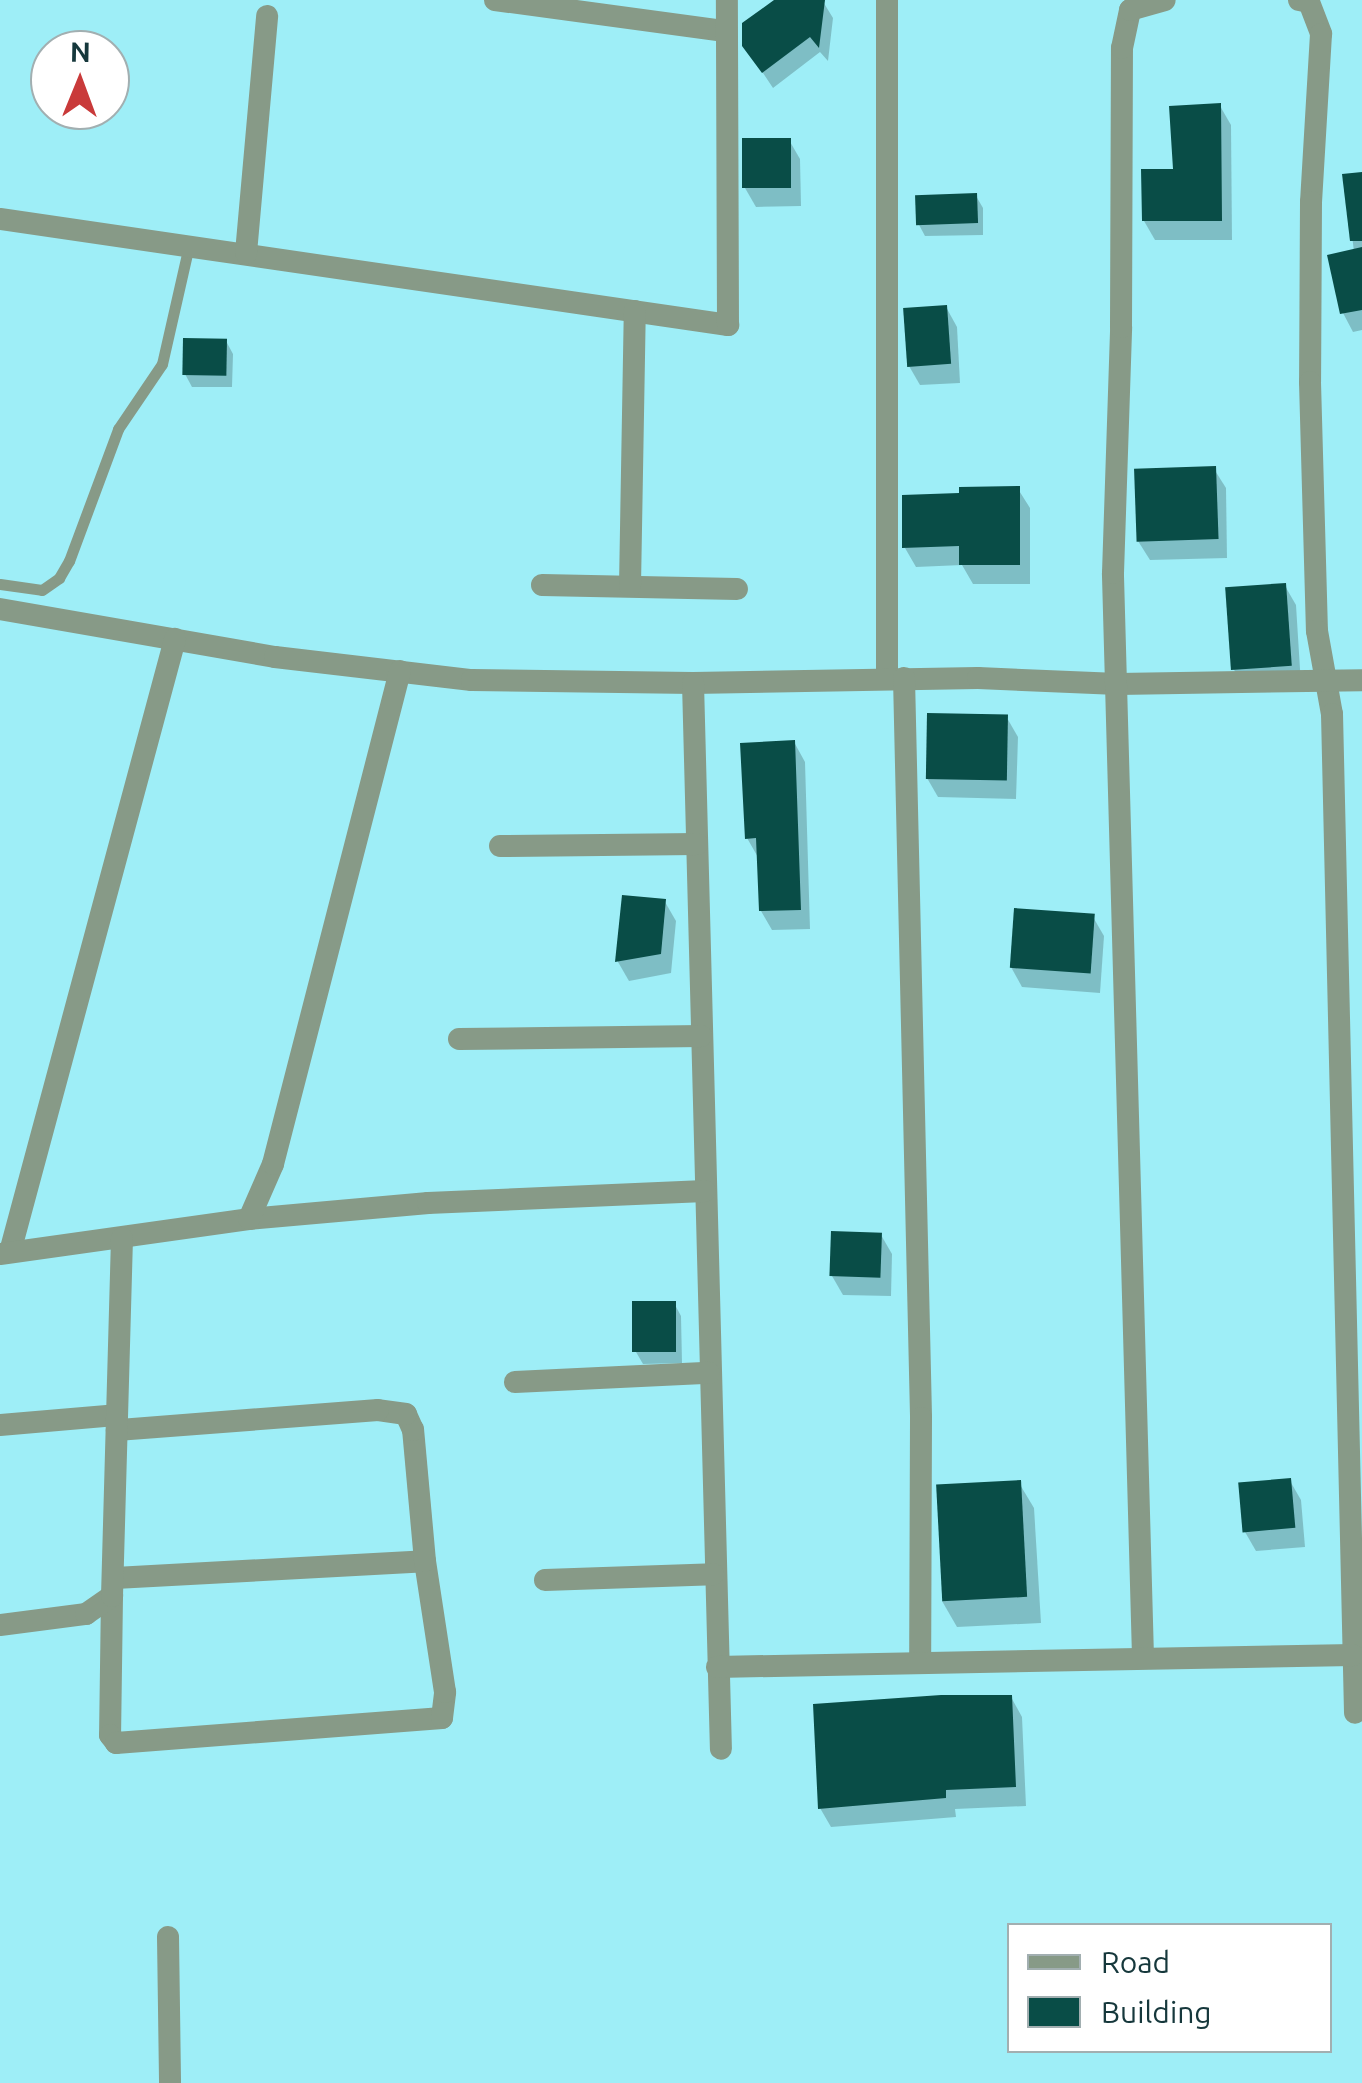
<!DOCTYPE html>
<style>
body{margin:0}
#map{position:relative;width:1362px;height:2083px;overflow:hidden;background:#9eeef7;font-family:Ubuntu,sans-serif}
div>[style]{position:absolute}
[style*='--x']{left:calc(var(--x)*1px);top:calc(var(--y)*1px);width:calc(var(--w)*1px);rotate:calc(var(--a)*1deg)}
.shadow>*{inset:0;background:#0003}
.building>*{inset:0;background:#094d47;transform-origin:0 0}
.service>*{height:11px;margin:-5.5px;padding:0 5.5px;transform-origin:5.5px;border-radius:5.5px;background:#879a87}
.minor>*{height:22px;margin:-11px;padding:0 11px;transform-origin:11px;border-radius:11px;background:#879a87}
span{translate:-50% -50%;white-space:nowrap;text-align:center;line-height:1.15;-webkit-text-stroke:10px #fff;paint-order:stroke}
.legend{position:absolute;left:1007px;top:1923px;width:325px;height:130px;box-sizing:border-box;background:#fff;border:2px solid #a2afb1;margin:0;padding:12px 18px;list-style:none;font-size:30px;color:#16383c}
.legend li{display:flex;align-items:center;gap:20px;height:50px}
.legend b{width:50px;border:2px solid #a2afb1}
.north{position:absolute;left:30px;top:30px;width:100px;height:100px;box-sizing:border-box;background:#fff;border:2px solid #a2afb1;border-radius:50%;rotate:1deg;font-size:28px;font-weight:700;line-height:40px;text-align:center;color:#16383c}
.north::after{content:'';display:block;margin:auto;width:35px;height:45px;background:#c93a3a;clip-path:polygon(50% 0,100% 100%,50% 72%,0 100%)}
</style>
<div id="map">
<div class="shadow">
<i style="clip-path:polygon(777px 0,822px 0,833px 18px,828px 61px,820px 52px,773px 88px,745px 46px)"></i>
<i style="clip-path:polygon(1220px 106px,1231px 125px,1232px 240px,1155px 240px,1144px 221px)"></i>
<i style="clip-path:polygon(789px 140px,800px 159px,801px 206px,756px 207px,745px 188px)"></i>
<i style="clip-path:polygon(1362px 174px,1362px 330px,1353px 332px,1343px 313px,1354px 252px,1345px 177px)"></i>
<i style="clip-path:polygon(976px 196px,983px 208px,983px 235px,925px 236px,918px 223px)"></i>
<i style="clip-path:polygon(946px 307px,957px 327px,960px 383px,920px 385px,909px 366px)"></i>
<i style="clip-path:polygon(226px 341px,233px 354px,232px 387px,192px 387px,185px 374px)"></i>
<i style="clip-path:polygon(1214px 469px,1226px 488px,1227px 558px,1150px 560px,1138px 541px)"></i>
<i style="clip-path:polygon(1018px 489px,1030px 508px,1030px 584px,973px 584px,962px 565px,916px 567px,905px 548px)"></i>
<i style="clip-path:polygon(1285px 586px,1296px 605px,1301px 685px,1243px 686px,1232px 666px)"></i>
<i style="clip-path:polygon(1007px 718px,1018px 737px,1016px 799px,938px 797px,927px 778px)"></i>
<i style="clip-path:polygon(794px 742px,805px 762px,810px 929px,772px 930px,761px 911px,759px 859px,747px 838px)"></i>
<i style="clip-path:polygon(624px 898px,665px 902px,676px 921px,671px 973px,629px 981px,618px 962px)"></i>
<i style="clip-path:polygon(1093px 917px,1104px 936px,1100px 993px,1022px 987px,1011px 967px)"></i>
<i style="clip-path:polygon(881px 1235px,892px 1254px,891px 1296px,843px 1295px,832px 1276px)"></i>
<i style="clip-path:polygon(674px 1303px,681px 1316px,682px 1363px,643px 1364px,636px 1352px)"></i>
<i style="clip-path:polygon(1290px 1481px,1301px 1500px,1305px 1547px,1256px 1551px,1245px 1532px)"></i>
<i style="clip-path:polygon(1019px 1483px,1034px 1508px,1041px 1623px,957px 1627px,942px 1601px)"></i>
<i style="clip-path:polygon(1011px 1697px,1022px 1717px,1026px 1806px,955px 1809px,956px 1817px,831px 1827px,820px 1808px)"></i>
</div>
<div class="building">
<i style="clip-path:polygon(774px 0,825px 0,819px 48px,810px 37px,762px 73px,742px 46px,742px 23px)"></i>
<i style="clip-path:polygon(1221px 103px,1222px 221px,1142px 221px,1141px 169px,1173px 169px,1169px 106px)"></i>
<i style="left:742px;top:138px;width:49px;height:50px"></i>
<i style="clip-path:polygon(1362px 172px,1362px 241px,1350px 241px,1342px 174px)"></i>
<i style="left:977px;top:193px;width:30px;height:62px;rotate:88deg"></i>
<i style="clip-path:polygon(1362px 247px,1362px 310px,1340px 314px,1327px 255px)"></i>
<i style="left:947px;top:305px;width:59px;height:44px;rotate:86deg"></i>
<i style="left:183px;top:338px;width:44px;height:37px;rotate:1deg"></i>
<i style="left:1216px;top:466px;width:73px;height:82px;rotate:88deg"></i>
<i style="clip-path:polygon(1020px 486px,1020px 565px,959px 565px,959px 546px,902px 548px,902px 495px,959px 493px,959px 487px)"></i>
<i style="left:1286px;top:583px;width:83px;height:61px;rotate:86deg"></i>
<i style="left:927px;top:713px;width:81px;height:66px;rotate:1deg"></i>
<i style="clip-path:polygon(795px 740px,801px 910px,759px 911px,756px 838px,745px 839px,740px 743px)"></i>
<i style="clip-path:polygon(622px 895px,666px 899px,661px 954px,615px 962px)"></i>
<i style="left:1014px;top:908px;width:81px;height:60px;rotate:4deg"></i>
<i style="left:831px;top:1231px;width:51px;height:45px;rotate:2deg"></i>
<i style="left:632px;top:1301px;width:44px;height:51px"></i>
<i style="left:1291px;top:1478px;width:50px;height:53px;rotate:85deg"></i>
<i style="left:1021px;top:1480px;width:117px;height:85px;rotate:87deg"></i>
<i style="clip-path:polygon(941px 1695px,1012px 1695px,1016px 1787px,946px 1790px,946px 1798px,818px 1809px,813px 1704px)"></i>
</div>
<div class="service">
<i style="--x:0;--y:584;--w:42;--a:8.1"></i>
<i style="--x:42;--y:590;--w:21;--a:-35"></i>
<i style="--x:59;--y:578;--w:20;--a:-60"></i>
<i style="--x:69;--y:561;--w:141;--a:-69.6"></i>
<i style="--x:118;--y:429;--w:78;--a:-55.9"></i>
<i style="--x:162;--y:364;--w:122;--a:-77.2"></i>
</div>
<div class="minor">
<i style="--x:495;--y:0;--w:232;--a:7.7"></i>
<i style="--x:887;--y:0;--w:678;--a:90"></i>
<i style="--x:1299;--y:0;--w:10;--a:11"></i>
<i style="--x:1309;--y:2;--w:34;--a:69"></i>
<i style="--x:1321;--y:34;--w:168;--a:93.4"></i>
<i style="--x:1311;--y:202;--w:180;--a:90.3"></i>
<i style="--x:1310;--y:382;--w:249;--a:88.4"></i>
<i style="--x:1317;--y:631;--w:84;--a:79.8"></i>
<i style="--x:1332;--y:714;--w:999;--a:88.68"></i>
<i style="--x:0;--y:219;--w:736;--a:8.28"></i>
<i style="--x:728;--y:325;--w:325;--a:-90.2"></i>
<i style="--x:246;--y:253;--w:238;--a:-84.9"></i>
<i style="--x:542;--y:585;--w:195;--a:1.2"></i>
<i style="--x:630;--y:586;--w:275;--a:-89"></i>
<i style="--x:0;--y:609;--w:279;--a:9.9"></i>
<i style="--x:275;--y:657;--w:198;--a:6.7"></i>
<i style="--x:472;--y:680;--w:221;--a:0.8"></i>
<i style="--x:693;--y:683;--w:285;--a:-1"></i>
<i style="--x:978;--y:678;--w:140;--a:2.5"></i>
<i style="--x:1118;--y:684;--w:244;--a:-0.9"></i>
<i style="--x:904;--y:678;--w:740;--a:88.68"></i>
<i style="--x:921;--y:1418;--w:245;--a:90.2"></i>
<i style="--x:693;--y:683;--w:1066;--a:88.5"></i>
<i style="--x:500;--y:846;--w:197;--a:-0.6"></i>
<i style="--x:459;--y:1039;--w:242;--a:-0.7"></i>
<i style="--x:249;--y:1219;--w:180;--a:-5.1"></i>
<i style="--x:428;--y:1203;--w:277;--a:-2.5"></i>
<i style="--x:10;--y:1252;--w:635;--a:-74.93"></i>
<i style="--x:0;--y:1254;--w:251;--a:-8"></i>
<i style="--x:249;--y:1219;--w:60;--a:-66.4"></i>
<i style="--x:273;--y:1164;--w:509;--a:-75.55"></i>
<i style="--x:515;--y:1382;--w:194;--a:-2.7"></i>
<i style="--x:0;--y:1425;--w:116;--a:-4.9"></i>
<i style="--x:115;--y:1578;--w:310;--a:-3.1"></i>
<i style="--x:545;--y:1580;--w:168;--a:-2"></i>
<i style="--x:112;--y:1596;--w:139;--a:90.8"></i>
<i style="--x:110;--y:1735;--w:10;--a:53"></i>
<i style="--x:116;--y:1743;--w:327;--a:-4.4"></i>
<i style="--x:442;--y:1718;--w:26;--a:-83"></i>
<i style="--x:445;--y:1692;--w:133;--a:-98.7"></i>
<i style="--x:425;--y:1561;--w:132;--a:-95.2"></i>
<i style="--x:413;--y:1430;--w:17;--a:-114"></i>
<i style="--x:406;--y:1414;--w:28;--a:-172"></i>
<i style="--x:378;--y:1410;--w:262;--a:175.6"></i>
<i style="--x:0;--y:1625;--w:87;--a:-7.3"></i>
<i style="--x:86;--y:1614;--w:32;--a:-35"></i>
<i style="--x:112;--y:1596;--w:358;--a:-88.4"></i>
<i style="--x:1143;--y:1657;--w:1084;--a:-91.59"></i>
<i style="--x:1113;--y:573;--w:246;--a:-88.1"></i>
<i style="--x:1121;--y:327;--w:279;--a:-89.8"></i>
<i style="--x:1122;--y:48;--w:39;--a:-78"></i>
<i style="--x:1130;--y:10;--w:36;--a:-16"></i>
<i style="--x:717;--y:1667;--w:636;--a:-1.08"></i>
<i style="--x:168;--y:1937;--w:146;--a:89.2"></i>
</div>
<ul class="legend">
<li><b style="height:12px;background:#879a87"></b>Road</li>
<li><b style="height:28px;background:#094d47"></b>Building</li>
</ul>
<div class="north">N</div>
</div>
